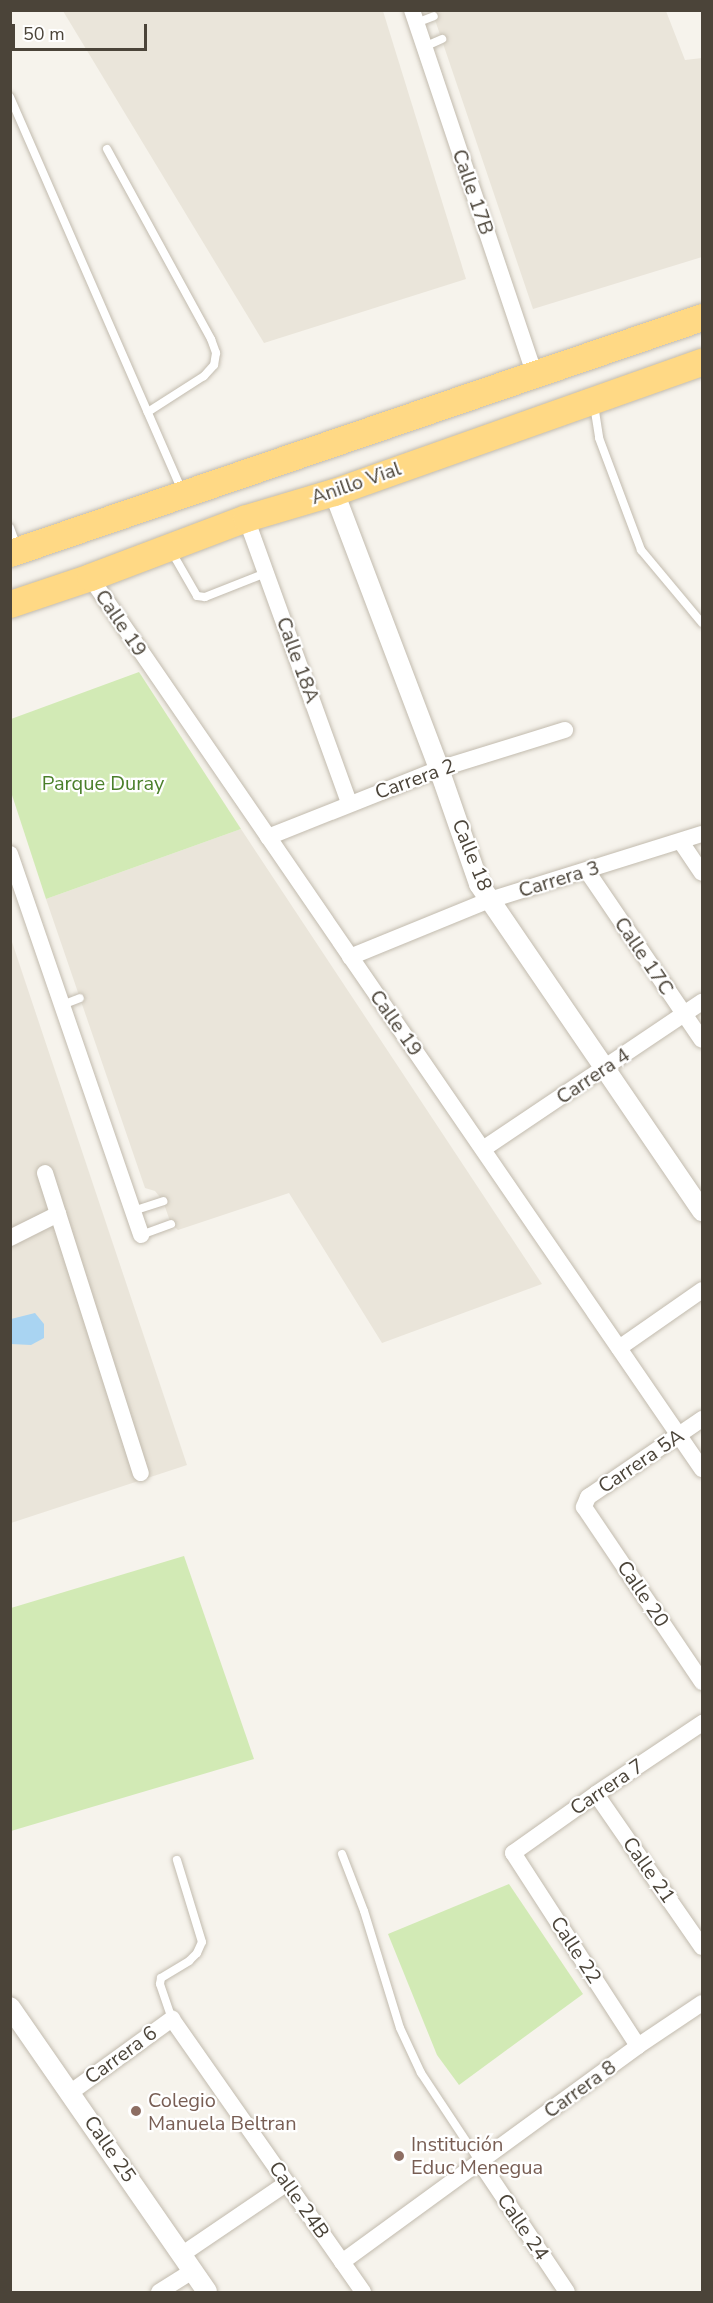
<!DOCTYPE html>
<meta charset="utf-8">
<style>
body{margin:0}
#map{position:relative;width:713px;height:2303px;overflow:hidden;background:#f6f3ec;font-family:"Nunito Sans",sans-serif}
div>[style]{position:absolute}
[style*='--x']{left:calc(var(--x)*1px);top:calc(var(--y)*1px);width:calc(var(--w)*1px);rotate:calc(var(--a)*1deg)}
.residential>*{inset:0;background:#eae5da}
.green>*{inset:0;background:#d2eab5}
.water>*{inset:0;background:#a9d4f2}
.roads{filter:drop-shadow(0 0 2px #c2bbae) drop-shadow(0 0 2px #c2bbae)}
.service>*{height:8px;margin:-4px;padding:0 4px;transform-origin:4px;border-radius:4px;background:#fff}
.minor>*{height:16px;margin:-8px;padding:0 8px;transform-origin:8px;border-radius:8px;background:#fff}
.tertiary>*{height:20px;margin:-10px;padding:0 10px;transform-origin:10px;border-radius:10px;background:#fff}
.trunk>*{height:27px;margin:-13.5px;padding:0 13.5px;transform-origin:13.5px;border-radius:13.5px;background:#ffd985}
.dots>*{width:16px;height:16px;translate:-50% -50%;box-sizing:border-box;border:3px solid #fff;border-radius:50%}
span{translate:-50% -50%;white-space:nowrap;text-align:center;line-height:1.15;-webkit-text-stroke:4.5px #fff;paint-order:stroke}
.street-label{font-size:20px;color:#4b4439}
.park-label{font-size:20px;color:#4a7f2a}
.education-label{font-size:20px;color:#785e54}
.left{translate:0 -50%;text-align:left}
.frame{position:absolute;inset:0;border:12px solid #4b4439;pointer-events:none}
.scale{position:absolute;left:12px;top:24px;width:135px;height:27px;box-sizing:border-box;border:3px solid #4b4439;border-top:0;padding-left:8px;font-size:18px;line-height:21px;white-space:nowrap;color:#4b4439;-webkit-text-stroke:4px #fff;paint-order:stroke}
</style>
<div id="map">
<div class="residential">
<i style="clip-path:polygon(63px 11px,383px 11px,466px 279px,264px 343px)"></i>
<i style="clip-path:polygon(432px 11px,666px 11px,685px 60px,702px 58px,702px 257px,533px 309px)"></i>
<i style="clip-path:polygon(241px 829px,542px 1284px,382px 1343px,289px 1193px,178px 1230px,171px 1224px,163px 1201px,155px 1191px,145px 1188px,46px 899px)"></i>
<i style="clip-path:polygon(10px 936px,187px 1465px,11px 1523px,10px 1523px)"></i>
</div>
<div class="green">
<i style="clip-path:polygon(139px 672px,241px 829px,46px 899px,11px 792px,11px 719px)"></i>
<i style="clip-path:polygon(184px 1556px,254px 1759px,11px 1831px,11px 1608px)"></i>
<i style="clip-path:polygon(509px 1884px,583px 1994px,459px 2085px,437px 2055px,388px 1934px)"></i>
</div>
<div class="water">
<i style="clip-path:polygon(35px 1313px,44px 1324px,44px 1338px,31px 1345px,11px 1344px,11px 1319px)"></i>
</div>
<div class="roads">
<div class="service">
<i style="--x:416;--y:23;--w:19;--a:-21"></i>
<i style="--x:424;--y:47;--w:20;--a:-24"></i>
<i style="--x:10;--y:97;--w:429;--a:66.4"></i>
<i style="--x:107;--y:149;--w:217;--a:61.3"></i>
<i style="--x:211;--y:339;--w:15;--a:70"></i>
<i style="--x:216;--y:353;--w:12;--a:99"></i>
<i style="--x:214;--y:365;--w:15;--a:132"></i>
<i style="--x:204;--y:376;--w:67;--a:147.3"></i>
<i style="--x:594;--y:405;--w:33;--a:81"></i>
<i style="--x:599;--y:438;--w:120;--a:69.4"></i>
<i style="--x:641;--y:550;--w:95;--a:50.1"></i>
<i style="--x:10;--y:528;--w:20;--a:70"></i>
<i style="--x:170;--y:549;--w:54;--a:60.1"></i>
<i style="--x:197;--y:596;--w:8;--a:7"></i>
<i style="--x:205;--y:597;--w:66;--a:-21.5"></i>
<i style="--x:62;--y:1005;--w:19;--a:-21"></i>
<i style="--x:133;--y:1211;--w:32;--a:-18"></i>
<i style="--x:141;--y:1235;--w:32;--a:-20"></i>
<i style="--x:342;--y:1854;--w:61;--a:68.9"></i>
<i style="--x:364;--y:1911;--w:122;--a:72.9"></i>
<i style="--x:400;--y:2028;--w:50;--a:65"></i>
<i style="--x:421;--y:2073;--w:107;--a:56.5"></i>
<i style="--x:172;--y:2019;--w:37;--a:-109"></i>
<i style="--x:160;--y:1984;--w:6;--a:-81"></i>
<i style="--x:161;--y:1978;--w:33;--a:-31"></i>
<i style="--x:189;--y:1961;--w:11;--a:-45"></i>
<i style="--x:197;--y:1953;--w:12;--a:-66"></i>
<i style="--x:202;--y:1942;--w:86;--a:-107"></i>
</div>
<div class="minor">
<i style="--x:412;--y:10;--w:385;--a:71.4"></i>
<i style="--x:246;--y:518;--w:303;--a:70.1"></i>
<i style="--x:90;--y:577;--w:1082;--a:55.55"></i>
<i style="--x:268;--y:837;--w:184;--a:-21.7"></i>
<i style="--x:439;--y:769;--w:132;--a:-17.2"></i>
<i style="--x:681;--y:842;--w:37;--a:56"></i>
<i style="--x:10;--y:854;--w:403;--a:71"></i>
<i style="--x:587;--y:871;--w:204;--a:55.8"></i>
<i style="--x:350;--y:957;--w:151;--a:-22.2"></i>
<i style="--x:490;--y:900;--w:222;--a:-17.3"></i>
<i style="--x:483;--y:1149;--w:264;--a:-33.9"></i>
<i style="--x:45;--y:1173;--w:315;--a:72.3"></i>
<i style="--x:10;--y:1238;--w:54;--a:-26.6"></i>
<i style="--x:619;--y:1348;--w:101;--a:-34.9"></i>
<i style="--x:702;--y:1419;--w:138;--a:145.6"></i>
<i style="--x:588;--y:1497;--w:11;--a:112"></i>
<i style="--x:584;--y:1507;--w:211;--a:56"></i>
<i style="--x:596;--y:1794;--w:186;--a:55.3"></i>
<i style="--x:638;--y:2046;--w:230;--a:-122.9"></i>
<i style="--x:513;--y:1853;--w:102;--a:-35.4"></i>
<i style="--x:596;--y:1794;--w:128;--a:-33.8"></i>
<i style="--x:71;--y:2092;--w:125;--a:-35.9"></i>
<i style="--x:172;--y:2019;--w:333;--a:55"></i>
<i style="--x:480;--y:2162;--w:156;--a:56.2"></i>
<i style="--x:181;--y:2255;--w:128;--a:-34.2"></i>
<i style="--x:342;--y:2262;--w:366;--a:-36.1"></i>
<i style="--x:638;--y:2046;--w:77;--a:-33.9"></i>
<i style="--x:159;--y:2292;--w:39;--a:-32"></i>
</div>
<div class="tertiary">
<i style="--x:334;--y:492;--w:296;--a:69.2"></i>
<i style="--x:439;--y:769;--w:122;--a:70.8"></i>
<i style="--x:479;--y:884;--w:396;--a:55.7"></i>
<i style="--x:10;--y:2007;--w:346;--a:55.3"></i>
</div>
<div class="trunk">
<i style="--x:10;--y:553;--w:731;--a:-18.83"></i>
<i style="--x:10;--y:604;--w:84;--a:-18.6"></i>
<i style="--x:90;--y:577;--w:167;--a:-20.7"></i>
<i style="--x:246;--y:518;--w:92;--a:-16.5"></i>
<i style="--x:334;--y:492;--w:390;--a:-19.5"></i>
</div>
</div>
<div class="dots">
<i style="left:136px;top:2111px;background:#8d6e63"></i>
<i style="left:399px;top:2156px;background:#8d6e63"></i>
</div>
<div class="street-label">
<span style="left:473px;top:192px;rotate:71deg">Calle 17B</span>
<span style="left:356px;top:483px;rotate:-19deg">Anillo Vial</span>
<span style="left:121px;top:623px;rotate:56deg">Calle 19</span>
<span style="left:298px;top:660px;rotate:70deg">Calle 18A</span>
<span style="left:415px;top:779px;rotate:-20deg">Carrera 2</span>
<span style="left:472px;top:855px;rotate:68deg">Calle 18</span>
<span style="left:559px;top:879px;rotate:-17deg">Carrera 3</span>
<span style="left:644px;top:956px;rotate:56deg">Calle 17C</span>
<span style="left:396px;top:1023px;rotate:55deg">Calle 19</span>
<span style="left:593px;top:1076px;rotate:-34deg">Carrera 4</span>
<span style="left:641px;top:1461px;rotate:-34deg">Carrera 5A</span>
<span style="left:643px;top:1594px;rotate:56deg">Calle 20</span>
<span style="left:607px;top:1787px;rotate:-34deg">Carrera 7</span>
<span style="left:649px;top:1870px;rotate:55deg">Calle 21</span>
<span style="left:576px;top:1950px;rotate:57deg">Calle 22</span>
<span style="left:121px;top:2055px;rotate:-36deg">Carrera 6</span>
<span style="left:580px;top:2089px;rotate:-36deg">Carrera 8</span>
<span style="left:110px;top:2149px;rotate:56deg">Calle 25</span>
<span style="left:299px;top:2200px;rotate:55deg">Calle 24B</span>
<span style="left:523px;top:2227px;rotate:56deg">Calle 24</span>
</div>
<div class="park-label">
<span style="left:103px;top:783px">Parque Duray</span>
</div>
<div class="education-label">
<span class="left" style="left:148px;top:2112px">Colegio<br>Manuela Beltran</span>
<span class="left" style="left:411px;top:2156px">Institución<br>Educ Menegua</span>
</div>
<div class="frame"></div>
<div class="scale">50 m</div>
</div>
